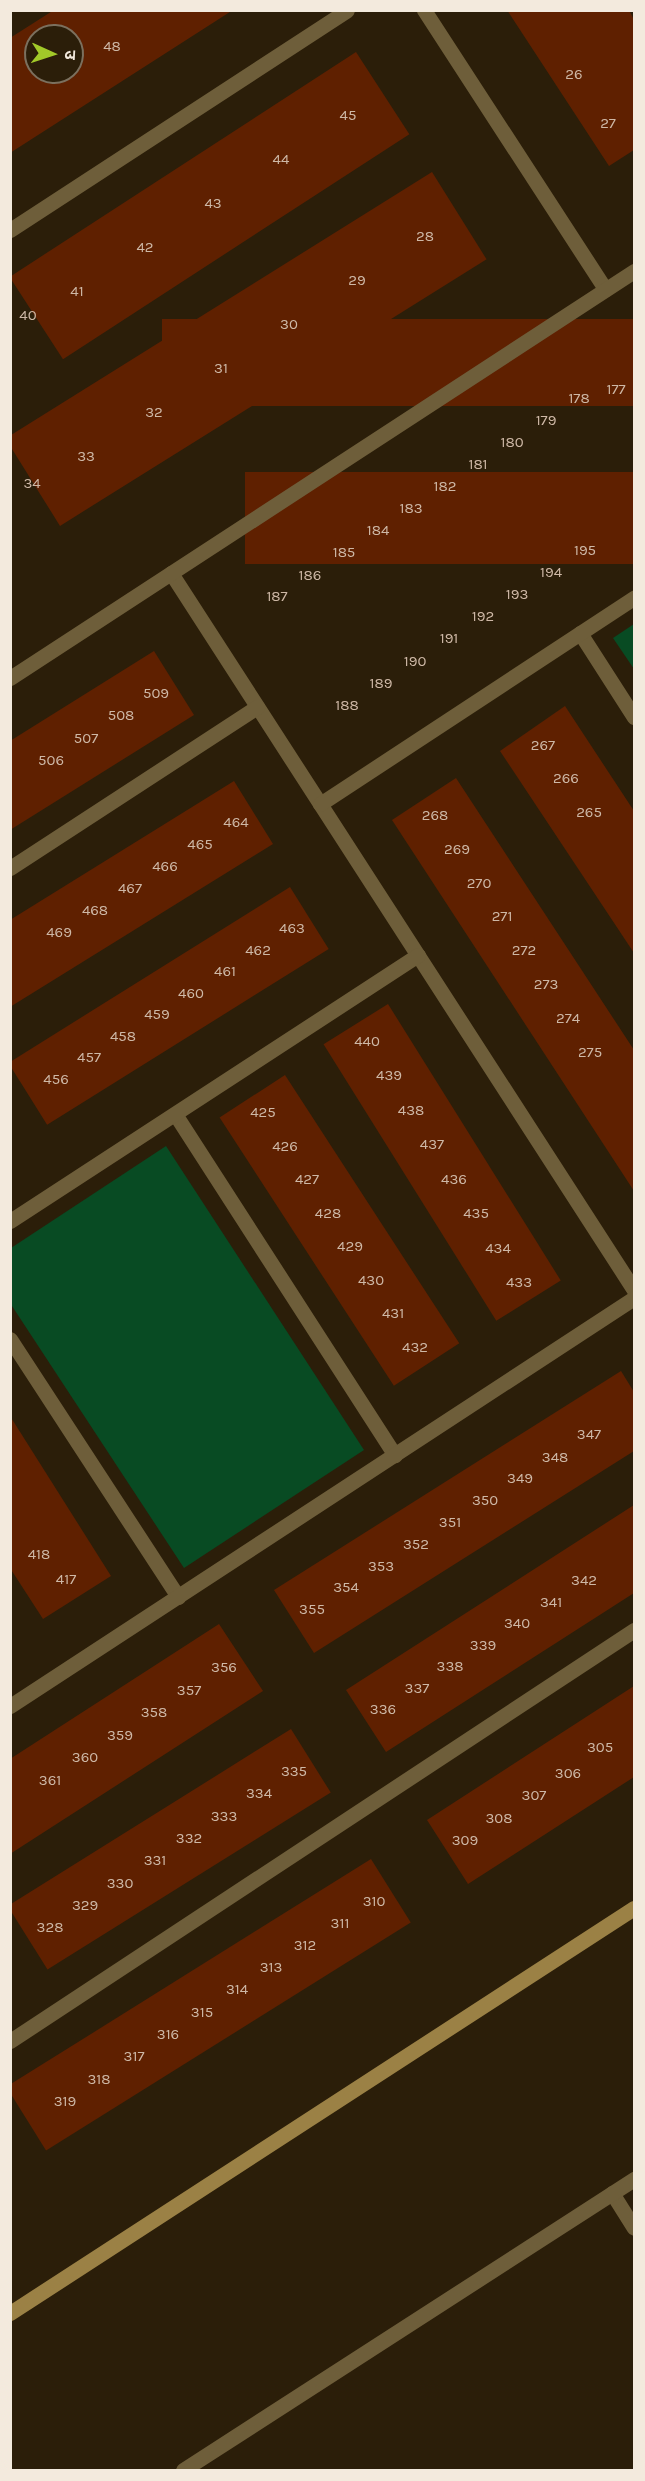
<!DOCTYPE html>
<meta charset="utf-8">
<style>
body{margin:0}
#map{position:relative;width:645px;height:2481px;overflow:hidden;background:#2b1e09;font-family:Karla,"Noto Sans Devanagari",sans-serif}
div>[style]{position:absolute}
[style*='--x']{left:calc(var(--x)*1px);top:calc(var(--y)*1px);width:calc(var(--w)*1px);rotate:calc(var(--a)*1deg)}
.green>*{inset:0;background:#084b23}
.building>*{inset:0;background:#5f2000;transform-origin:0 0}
.minor>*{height:15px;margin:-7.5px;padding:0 7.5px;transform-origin:7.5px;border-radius:7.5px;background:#6e5e3a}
.secondary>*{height:15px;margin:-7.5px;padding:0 7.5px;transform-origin:7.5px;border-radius:7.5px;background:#9b8145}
span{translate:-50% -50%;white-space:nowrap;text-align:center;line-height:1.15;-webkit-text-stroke:4.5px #2b1e09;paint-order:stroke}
.number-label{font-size:15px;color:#ceb8a6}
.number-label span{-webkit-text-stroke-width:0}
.frame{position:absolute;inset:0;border:12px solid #f3eadd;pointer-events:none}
.north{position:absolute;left:24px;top:24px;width:60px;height:60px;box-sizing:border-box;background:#2b1e09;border:2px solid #7b705e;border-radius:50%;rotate:93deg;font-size:16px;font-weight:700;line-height:24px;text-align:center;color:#f3eadd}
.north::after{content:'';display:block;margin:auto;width:21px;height:27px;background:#a2c929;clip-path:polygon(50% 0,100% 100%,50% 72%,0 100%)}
</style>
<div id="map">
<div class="green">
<i style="clip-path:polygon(634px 624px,634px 669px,613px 638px)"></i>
<i style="clip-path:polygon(166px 1146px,364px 1450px,184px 1568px,10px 1303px,11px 1248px)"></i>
</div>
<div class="building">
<i style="clip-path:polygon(evenodd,54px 10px,233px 10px,10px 153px,10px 38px,54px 10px,36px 36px,72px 36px,72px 72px,36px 72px,36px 36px)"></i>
<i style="clip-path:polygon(507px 10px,629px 10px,634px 20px,634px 150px,609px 166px)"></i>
<i style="left:356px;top:52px;width:98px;height:413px;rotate:57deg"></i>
<i style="left:432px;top:172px;width:103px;height:503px;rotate:58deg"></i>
<i style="left:634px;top:319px;width:87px;height:472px;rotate:90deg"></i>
<i style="left:634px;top:472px;width:92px;height:389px;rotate:90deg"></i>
<i style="clip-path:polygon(154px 651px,194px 715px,10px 830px,10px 741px)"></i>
<i style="clip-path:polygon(565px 706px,634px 811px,634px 953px,500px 751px)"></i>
<i style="clip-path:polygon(456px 778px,634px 1050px,634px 1191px,392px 820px)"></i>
<i style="clip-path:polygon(234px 781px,273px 844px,10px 1007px,10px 920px)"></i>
<i style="left:290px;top:887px;width:73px;height:332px;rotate:58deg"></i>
<i style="left:388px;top:1004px;width:326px;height:76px;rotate:58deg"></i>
<i style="left:285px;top:1075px;width:320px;height:78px;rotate:57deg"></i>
<i style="clip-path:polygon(621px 1371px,634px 1392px,634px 1451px,314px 1653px,274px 1590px)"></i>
<i style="clip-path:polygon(10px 1416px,111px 1576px,43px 1619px,10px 1568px)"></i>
<i style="clip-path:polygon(634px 1505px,634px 1593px,386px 1752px,346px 1690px)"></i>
<i style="clip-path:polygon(219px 1624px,263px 1691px,10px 1854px,10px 1759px)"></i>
<i style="clip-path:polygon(634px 1686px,634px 1777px,468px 1884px,427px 1820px)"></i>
<i style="left:291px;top:1729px;width:75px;height:334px;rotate:58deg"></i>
<i style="left:371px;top:1859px;width:75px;height:430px;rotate:58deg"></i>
</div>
<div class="minor">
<i style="--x:424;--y:10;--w:333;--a:57"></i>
<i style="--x:10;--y:230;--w:402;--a:-33.1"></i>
<i style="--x:171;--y:573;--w:853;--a:57.15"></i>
<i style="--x:580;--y:633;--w:100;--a:57.3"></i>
<i style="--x:10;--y:678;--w:745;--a:-33.11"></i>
<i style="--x:320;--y:804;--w:376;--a:-33.3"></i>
<i style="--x:10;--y:868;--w:295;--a:-33.1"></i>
<i style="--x:175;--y:1114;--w:406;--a:57.2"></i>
<i style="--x:10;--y:1221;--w:487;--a:-33.1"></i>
<i style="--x:10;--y:1339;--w:308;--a:56.9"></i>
<i style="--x:10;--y:1706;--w:746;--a:-33.18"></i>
<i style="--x:10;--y:2041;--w:747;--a:-33.37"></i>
<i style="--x:612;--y:2193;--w:41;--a:57.8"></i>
<i style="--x:183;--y:2470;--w:537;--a:-32.83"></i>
</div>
<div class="secondary">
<i style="--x:10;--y:2313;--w:744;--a:-32.99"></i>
</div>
<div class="number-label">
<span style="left:112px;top:47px">48</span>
<span style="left:574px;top:75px">26</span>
<span style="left:348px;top:116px">45</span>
<span style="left:608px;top:124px">27</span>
<span style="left:281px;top:160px">44</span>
<span style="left:213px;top:204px">43</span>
<span style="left:425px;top:237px">28</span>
<span style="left:145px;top:248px">42</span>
<span style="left:357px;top:281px">29</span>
<span style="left:77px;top:292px">41</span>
<span style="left:28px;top:316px">40</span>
<span style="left:289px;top:325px">30</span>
<span style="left:221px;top:369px">31</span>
<span style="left:616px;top:390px">177</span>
<span style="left:579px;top:399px">178</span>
<span style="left:154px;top:413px">32</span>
<span style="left:546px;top:421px">179</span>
<span style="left:512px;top:443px">180</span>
<span style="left:86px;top:457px">33</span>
<span style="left:478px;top:465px">181</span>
<span style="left:32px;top:484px">34</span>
<span style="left:445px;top:487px">182</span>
<span style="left:411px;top:509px">183</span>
<span style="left:378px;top:531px">184</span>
<span style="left:585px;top:551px">195</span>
<span style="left:344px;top:553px">185</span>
<span style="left:551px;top:573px">194</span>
<span style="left:310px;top:576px">186</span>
<span style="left:517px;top:595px">193</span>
<span style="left:277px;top:597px">187</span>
<span style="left:483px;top:617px">192</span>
<span style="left:449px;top:639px">191</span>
<span style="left:415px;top:662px">190</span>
<span style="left:381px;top:684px">189</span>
<span style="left:156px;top:694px">509</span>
<span style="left:347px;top:706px">188</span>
<span style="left:121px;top:716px">508</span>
<span style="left:86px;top:739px">507</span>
<span style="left:543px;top:746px">267</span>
<span style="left:51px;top:761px">506</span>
<span style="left:566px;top:779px">266</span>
<span style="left:589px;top:813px">265</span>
<span style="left:435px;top:816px">268</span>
<span style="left:236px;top:823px">464</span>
<span style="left:200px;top:845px">465</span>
<span style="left:457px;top:850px">269</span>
<span style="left:165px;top:867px">466</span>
<span style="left:479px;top:884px">270</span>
<span style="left:130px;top:889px">467</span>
<span style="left:95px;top:911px">468</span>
<span style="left:502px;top:917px">271</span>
<span style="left:292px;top:929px">463</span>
<span style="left:59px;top:933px">469</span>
<span style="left:258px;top:951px">462</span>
<span style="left:524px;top:951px">272</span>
<span style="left:225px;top:972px">461</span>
<span style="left:546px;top:985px">273</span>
<span style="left:191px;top:994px">460</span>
<span style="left:157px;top:1015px">459</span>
<span style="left:568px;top:1019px">274</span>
<span style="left:123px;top:1037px">458</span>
<span style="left:367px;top:1042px">440</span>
<span style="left:590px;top:1053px">275</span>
<span style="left:89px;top:1058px">457</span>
<span style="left:389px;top:1076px">439</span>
<span style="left:56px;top:1080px">456</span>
<span style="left:411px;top:1111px">438</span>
<span style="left:263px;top:1113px">425</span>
<span style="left:432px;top:1145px">437</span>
<span style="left:285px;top:1147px">426</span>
<span style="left:307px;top:1180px">427</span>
<span style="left:454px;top:1180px">436</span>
<span style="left:328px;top:1214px">428</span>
<span style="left:476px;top:1214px">435</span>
<span style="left:350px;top:1247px">429</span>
<span style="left:498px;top:1249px">434</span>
<span style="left:371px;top:1281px">430</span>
<span style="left:519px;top:1283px">433</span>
<span style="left:393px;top:1314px">431</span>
<span style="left:415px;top:1348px">432</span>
<span style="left:589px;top:1435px">347</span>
<span style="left:555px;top:1458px">348</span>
<span style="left:520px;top:1479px">349</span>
<span style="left:485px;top:1501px">350</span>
<span style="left:450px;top:1523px">351</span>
<span style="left:416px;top:1545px">352</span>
<span style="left:39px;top:1555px">418</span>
<span style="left:381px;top:1567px">353</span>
<span style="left:66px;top:1580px">417</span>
<span style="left:584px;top:1581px">342</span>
<span style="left:346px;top:1588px">354</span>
<span style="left:551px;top:1603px">341</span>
<span style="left:312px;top:1610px">355</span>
<span style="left:517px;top:1624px">340</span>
<span style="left:483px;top:1646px">339</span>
<span style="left:450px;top:1667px">338</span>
<span style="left:224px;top:1668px">356</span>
<span style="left:417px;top:1689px">337</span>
<span style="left:189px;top:1691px">357</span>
<span style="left:383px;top:1710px">336</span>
<span style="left:154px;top:1713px">358</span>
<span style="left:120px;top:1736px">359</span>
<span style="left:600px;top:1748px">305</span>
<span style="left:85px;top:1758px">360</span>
<span style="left:294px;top:1772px">335</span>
<span style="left:568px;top:1774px">306</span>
<span style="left:50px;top:1781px">361</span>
<span style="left:259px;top:1794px">334</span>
<span style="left:534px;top:1796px">307</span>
<span style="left:224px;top:1817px">333</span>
<span style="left:499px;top:1819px">308</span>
<span style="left:189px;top:1839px">332</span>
<span style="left:465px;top:1841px">309</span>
<span style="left:155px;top:1861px">331</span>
<span style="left:120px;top:1884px">330</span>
<span style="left:374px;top:1902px">310</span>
<span style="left:85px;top:1906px">329</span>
<span style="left:340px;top:1924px">311</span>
<span style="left:50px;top:1928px">328</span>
<span style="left:305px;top:1946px">312</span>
<span style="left:271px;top:1968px">313</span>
<span style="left:237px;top:1990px">314</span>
<span style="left:202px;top:2013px">315</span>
<span style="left:168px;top:2035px">316</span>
<span style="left:134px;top:2057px">317</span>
<span style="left:99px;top:2080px">318</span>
<span style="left:65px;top:2102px">319</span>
</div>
<div class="frame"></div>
<div class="north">उ</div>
</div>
